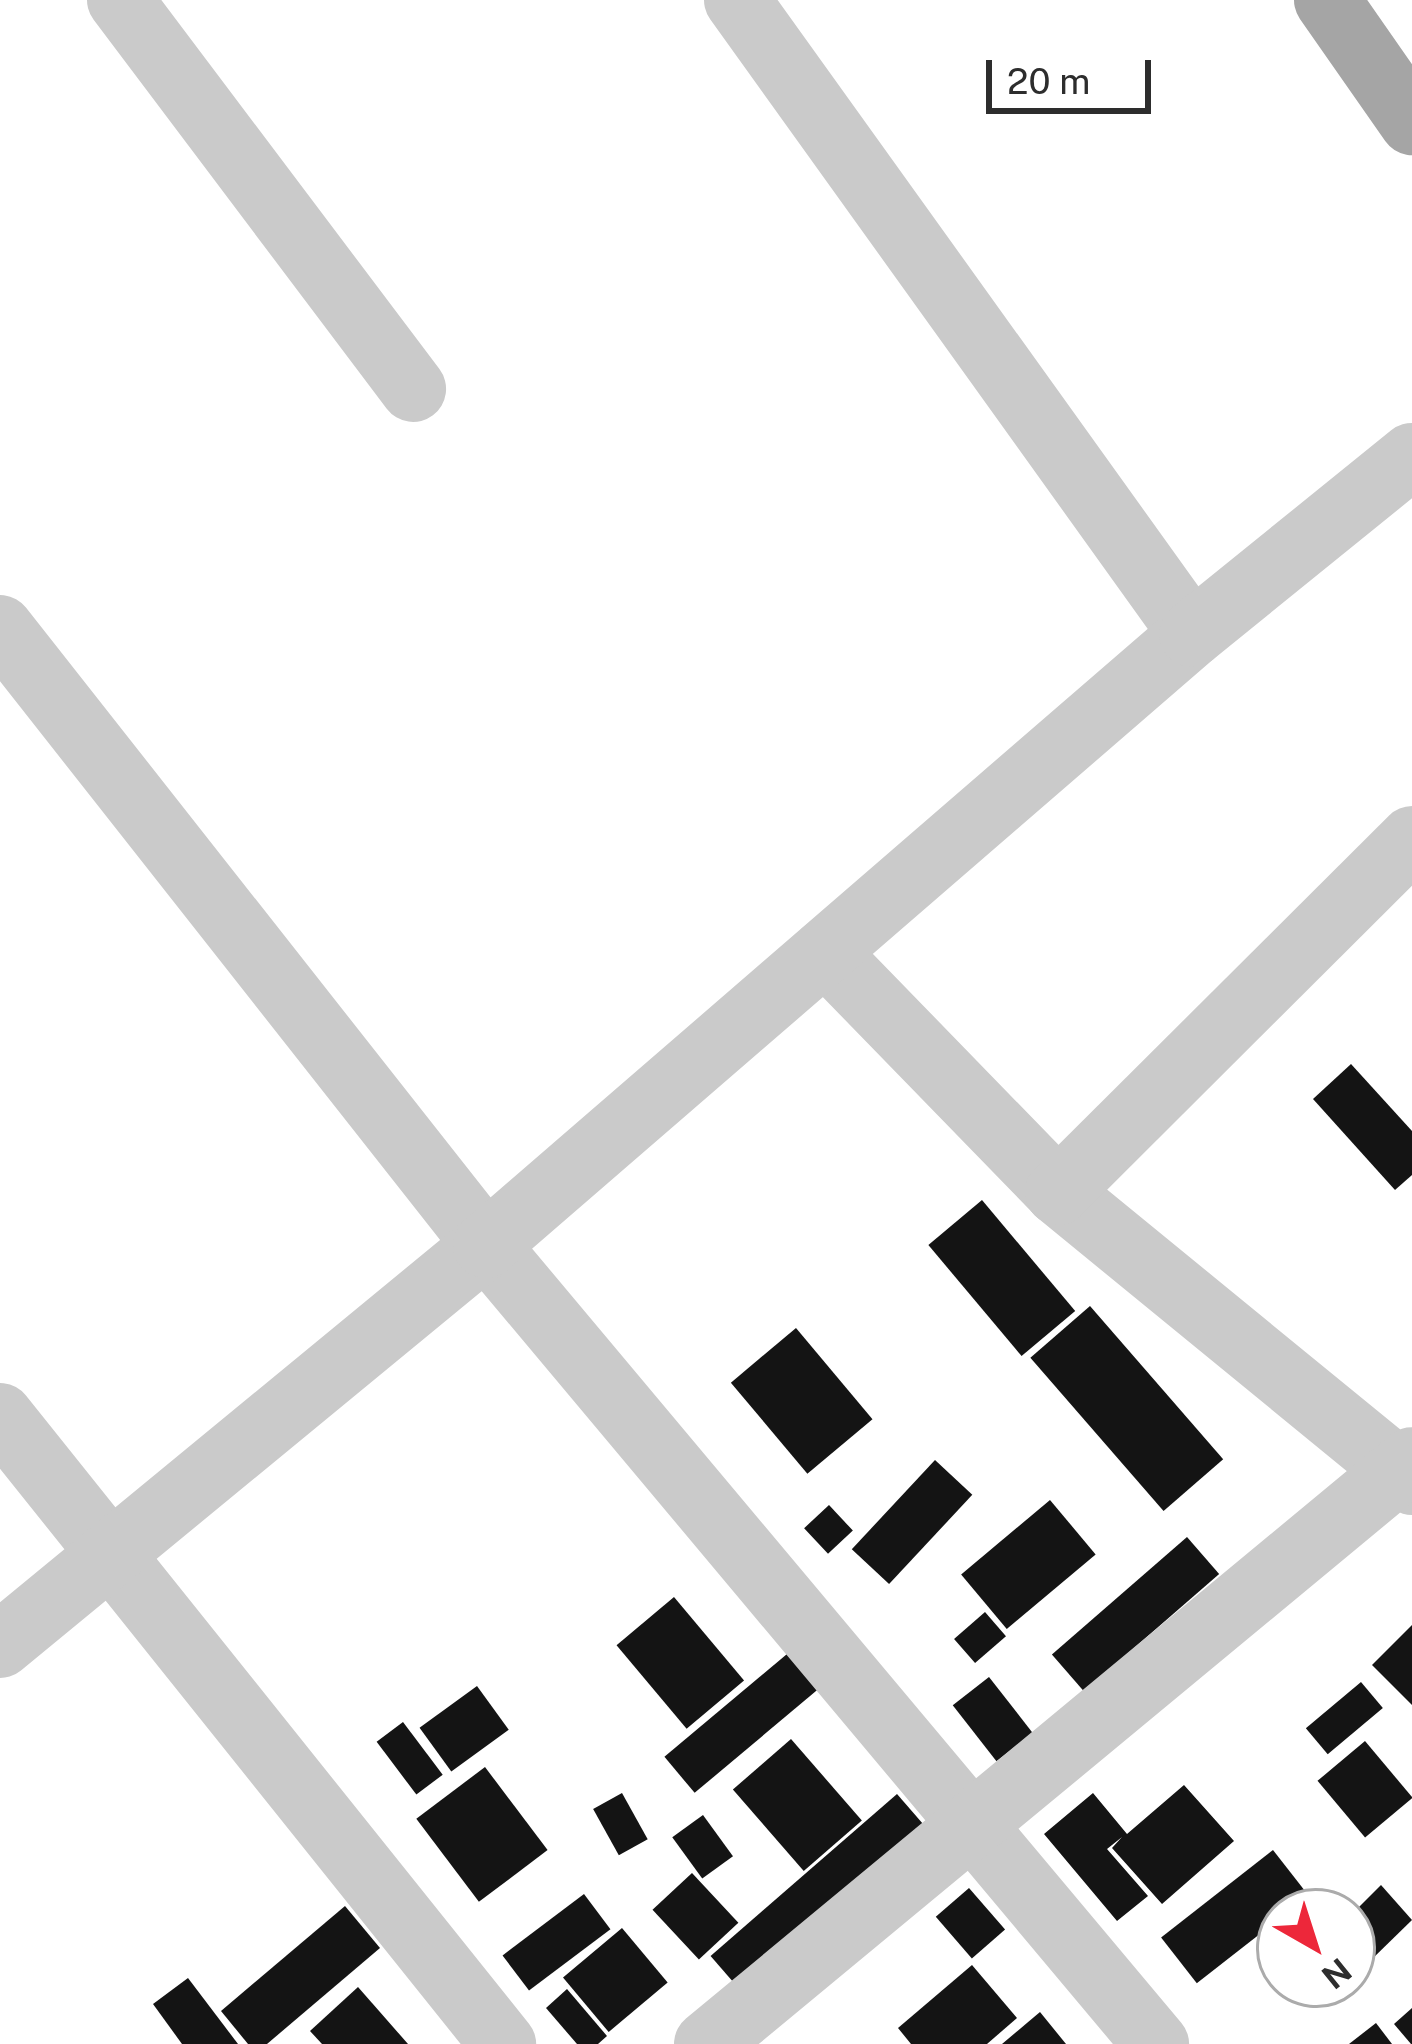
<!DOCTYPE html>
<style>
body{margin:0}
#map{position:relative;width:1412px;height:2044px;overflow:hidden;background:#fff;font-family:"Public Sans",sans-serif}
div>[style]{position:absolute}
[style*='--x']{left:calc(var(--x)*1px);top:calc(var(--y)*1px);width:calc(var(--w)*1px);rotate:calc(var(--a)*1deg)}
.building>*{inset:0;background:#141414;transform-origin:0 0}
.minor>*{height:66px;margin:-33px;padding:0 33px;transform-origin:33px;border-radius:33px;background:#cacaca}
.major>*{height:66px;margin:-33px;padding:0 33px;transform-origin:33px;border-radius:33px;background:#a5a5a5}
span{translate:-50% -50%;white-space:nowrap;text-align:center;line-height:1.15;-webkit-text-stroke:12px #fff;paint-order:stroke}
.north{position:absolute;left:1256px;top:1888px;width:120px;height:120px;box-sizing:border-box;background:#fff;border:3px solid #ababab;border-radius:50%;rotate:141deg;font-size:33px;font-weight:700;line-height:48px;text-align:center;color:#2d2d2d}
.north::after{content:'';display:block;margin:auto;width:42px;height:54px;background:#ed273a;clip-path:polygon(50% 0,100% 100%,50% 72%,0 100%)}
.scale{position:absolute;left:986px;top:60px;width:165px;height:54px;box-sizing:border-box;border:6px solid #2d2d2d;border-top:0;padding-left:15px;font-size:36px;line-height:42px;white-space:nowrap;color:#2d2d2d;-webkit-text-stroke:9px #fff;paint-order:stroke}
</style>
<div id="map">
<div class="building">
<i style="clip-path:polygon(1351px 1064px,1412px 1131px,1412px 1175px,1395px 1190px,1313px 1099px)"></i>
<i style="left:982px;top:1200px;width:145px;height:70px;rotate:50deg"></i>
<i style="left:1090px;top:1306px;width:203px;height:79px;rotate:49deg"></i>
<i style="left:796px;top:1328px;width:119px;height:85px;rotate:50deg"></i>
<i style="left:935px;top:1460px;width:51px;height:122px;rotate:43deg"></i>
<i style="left:1050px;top:1500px;width:71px;height:116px;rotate:50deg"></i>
<i style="left:829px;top:1505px;width:35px;height:34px;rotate:47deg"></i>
<i style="left:1187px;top:1537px;width:49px;height:179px;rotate:49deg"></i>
<i style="left:674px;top:1597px;width:109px;height:75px;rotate:50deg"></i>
<i style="left:985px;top:1612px;width:32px;height:41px;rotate:49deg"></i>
<i style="clip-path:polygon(1412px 1625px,1412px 1705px,1372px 1665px)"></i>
<i style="left:787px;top:1654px;width:47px;height:160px;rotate:50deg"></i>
<i style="left:989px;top:1677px;width:71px;height:46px;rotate:52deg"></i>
<i style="left:1361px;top:1682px;width:34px;height:72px;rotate:50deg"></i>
<i style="left:477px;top:1686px;width:54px;height:71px;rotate:54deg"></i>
<i style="left:403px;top:1722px;width:66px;height:33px;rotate:53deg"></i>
<i style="left:791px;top:1739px;width:108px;height:77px;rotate:49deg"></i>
<i style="left:1365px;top:1741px;width:74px;height:62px;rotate:50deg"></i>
<i style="left:485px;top:1767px;width:104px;height:86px;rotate:53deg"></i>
<i style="clip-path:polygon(1184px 1785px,1234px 1841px,1162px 1904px,1112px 1848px,1122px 1837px,1107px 1849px,1148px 1896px,1117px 1921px,1044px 1834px,1093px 1793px,1127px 1834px)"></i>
<i style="left:622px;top:1793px;width:53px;height:33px;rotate:61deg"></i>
<i style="left:897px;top:1794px;width:44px;height:247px;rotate:49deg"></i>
<i style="left:703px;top:1815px;width:51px;height:38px;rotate:54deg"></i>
<i style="left:1273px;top:1850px;width:58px;height:142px;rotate:52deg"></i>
<i style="left:692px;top:1873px;width:68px;height:54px;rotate:47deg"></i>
<i style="clip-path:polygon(1381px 1885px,1412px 1920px,1370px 1961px,1352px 1943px,1352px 1914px)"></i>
<i style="left:969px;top:1888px;width:55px;height:44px;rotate:49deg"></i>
<i style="left:584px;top:1894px;width:44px;height:102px;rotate:53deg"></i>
<i style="clip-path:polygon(345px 1906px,380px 1948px,267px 2044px,248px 2044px,221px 2011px)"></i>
<i style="left:622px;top:1928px;width:71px;height:77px;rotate:50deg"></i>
<i style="clip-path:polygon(972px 1965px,1017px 2018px,987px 2044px,911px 2044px,898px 2028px)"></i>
<i style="clip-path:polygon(188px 1978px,238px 2044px,182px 2044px,153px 2004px)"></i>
<i style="clip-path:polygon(358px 1987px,408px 2044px,322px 2044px,310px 2031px)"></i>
<i style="clip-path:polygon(567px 1989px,607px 2036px,598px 2044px,577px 2044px,546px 2008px)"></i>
<i style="clip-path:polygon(1412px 2008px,1412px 2044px,1411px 2044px,1394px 2024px)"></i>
<i style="clip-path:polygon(1040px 2012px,1066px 2044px,1002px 2044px)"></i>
<i style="clip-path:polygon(1376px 2023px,1392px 2044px,1349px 2044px)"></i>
</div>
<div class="minor">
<i style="--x:120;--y:0;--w:487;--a:53"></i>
<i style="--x:737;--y:0;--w:780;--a:54.33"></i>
<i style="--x:0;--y:628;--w:785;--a:51.77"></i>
<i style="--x:486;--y:1245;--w:1043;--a:50.02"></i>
<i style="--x:825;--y:952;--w:334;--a:45.8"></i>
<i style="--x:1058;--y:1192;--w:458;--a:39.3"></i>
<i style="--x:1058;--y:1192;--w:500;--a:-44.9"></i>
<i style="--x:0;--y:1416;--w:805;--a:51.31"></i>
<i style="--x:0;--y:1645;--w:629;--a:-39.46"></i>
<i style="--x:486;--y:1245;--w:934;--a:-40.87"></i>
<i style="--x:1192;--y:634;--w:283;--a:-39"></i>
<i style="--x:707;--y:2044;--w:915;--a:-39.64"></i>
</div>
<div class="major">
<i style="--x:1327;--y:0;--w:149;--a:55.1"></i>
</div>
<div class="north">N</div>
<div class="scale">20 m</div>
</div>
